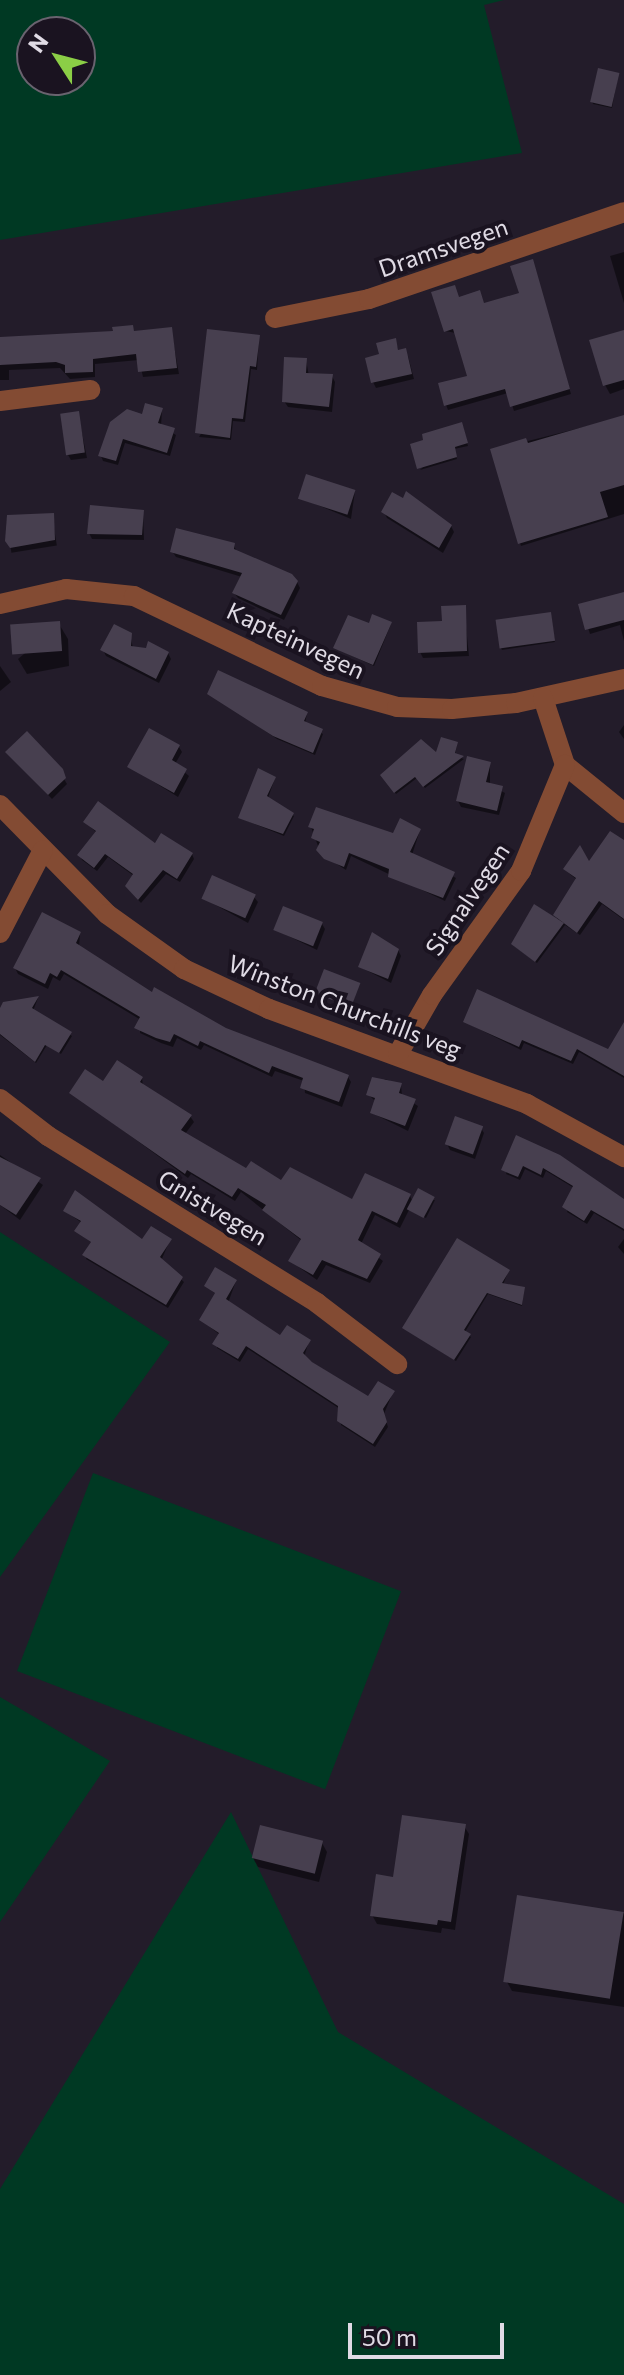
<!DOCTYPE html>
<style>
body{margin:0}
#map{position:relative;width:624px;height:2375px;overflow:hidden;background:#231c2a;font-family:Commissioner,sans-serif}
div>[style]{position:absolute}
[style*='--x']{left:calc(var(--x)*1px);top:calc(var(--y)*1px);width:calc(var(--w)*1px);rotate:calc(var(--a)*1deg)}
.green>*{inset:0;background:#003923;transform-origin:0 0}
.shadow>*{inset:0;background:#0007;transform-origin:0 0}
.building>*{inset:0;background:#473f4f;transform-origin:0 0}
.minor>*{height:20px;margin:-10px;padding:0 10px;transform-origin:10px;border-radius:10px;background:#834b33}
span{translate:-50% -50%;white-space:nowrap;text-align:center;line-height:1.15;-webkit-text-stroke:8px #1a1320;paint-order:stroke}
.street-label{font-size:24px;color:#e0dbe5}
.north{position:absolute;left:16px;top:16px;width:80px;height:80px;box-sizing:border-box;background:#1a1320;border:2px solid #69636f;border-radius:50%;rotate:306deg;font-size:22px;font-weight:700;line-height:32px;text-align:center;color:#e0dbe5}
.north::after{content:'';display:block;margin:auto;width:28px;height:36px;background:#8bce46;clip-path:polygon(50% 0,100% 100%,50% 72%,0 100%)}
.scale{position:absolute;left:348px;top:2323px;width:156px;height:36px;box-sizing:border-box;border:4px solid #e0dbe5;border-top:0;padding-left:10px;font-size:24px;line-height:28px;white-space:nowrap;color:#e0dbe5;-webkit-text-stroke:6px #1a1320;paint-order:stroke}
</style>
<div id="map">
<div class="green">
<i style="clip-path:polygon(evenodd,0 0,504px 0,484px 5px,522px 153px,0 240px,0 0,32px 32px,80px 32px,80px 80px,32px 80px,32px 32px)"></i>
<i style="clip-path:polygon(0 1232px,170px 1342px,0 1577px)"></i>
<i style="left:93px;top:1473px;width:330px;height:212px;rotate:21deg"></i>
<i style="clip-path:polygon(0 1697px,110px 1761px,0 1922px)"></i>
<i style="clip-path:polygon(231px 1812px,338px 2032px,624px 2204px,624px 2375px,0 2375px,0 2189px)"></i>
</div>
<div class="shadow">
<i style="clip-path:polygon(618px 75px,612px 108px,593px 104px,592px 101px)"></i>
<i style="clip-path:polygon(624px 252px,624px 303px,610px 256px)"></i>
<i style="clip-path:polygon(534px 266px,571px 394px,514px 411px,508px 393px,448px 410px,446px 405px,470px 377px,456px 333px,445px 331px,459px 299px,484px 305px,521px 294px)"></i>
<i style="clip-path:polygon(132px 327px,135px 333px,171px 329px,179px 374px,143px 377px,139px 360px,95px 364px,95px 377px,70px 379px,60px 368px,9px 370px,9px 380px,0 380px,0 338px,115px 333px)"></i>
<i style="clip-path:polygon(624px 332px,624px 389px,610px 394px,605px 385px)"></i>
<i style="clip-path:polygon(259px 337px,257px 370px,251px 369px,245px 422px,233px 421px,231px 440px,199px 437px)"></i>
<i style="clip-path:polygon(395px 340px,399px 352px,408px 356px,414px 379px,376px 388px,373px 382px,382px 356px)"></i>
<i style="clip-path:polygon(306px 360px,309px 376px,332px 376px,335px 382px,332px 412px,288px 407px,284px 401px)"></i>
<i style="clip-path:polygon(162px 410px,161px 426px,176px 435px,170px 456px,125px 443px,118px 465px,103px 461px,101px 456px,143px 416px)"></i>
<i style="clip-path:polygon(78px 413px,87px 458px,71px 460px,68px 455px)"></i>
<i style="clip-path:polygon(624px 417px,624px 514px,521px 546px,492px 450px)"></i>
<i style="clip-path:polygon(463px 427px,468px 446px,454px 449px,457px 459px,420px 470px)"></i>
<i style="clip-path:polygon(355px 491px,351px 519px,301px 498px)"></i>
<i style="clip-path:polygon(403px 501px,451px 526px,454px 532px,443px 553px,387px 518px,384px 512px)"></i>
<i style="clip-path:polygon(143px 512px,144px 540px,92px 539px,89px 533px)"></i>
<i style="left:52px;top:515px;width:31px;height:46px;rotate:81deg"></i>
<i style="clip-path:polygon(234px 545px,237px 553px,297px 582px,300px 588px,284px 620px,238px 598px,234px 593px,242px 577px,176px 557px,172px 551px)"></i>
<i style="clip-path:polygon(624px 594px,624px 641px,620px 625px,590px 634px,581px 606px)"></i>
<i style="clip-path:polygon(464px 607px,469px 656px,423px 658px,420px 652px)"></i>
<i style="clip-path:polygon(551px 617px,555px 642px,502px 650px,501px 648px)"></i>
<i style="clip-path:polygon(59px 624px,68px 639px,69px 666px,27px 674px,18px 659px)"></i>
<i style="clip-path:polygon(391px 624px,374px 666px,335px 648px,370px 625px)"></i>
<i style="clip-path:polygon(130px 634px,133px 648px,168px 653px,171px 659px,159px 683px,106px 656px,103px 650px)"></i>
<i style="clip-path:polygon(0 666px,11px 682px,0 691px)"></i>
<i style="clip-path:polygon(209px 693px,307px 713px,305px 724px,323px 734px,315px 755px,277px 739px)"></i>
<i style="clip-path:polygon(624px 725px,624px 739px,619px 732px)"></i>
<i style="clip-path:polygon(457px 744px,455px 756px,464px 759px,425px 788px,417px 778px,396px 794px,382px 775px)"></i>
<i style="clip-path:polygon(179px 747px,182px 752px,175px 764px,189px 776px,178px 797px,130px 767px)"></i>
<i style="clip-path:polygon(8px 753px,64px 779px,67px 784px,52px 799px)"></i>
<i style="clip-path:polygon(490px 764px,490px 785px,505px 793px,499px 815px,461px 807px,458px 801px)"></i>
<i style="clip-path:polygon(275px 778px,268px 798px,294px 816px,284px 836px,240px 818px)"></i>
<i style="clip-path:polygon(85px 822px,192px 854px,194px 859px,180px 882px,166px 874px,141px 903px,130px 891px,134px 876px,108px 857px,97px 871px,82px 860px,80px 855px,97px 833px)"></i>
<i style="clip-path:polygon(311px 827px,394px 835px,420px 830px,412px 855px,456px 878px,445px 901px,351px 856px,346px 870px,321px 854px)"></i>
<i style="clip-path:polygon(624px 843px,624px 920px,602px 904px,580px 935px,565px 925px,537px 963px,514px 946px,534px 907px,560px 923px,555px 915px,577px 880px,565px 870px,589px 865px)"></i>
<i style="clip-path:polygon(254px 897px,258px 902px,248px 923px,203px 898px)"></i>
<i style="clip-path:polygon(322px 924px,325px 929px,317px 950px,276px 930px)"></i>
<i style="clip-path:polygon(80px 934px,79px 947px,153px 995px,225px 1030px,348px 1077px,351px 1082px,342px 1107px,305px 1093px,304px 1081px,275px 1071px,272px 1077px,204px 1045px,201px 1050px,177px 1038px,173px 1047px,161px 1043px,140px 1033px,141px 1020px,64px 974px,60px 981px,53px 977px,48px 989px,18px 974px,15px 968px)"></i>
<i style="clip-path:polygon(398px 950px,401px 956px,391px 983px,360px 967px)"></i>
<i style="clip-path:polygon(358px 984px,352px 1006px,317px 993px)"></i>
<i style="clip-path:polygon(38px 998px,33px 1011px,72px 1036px,61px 1054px,47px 1045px,36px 1063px,0 1035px,0 1013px)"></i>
<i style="clip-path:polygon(465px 1022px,609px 1052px,624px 1049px,624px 1078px,579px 1052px,573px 1064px,524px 1043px,521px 1050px)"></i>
<i style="clip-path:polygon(142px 1078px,143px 1086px,190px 1116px,194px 1122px,185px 1134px,247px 1171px,352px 1202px,410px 1196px,413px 1202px,435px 1200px,426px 1218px,409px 1210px,400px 1228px,375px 1215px,361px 1244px,383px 1261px,370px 1283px,326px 1265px,317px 1280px,290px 1261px,302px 1241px,241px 1192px,235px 1201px,191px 1174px,188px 1178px,72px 1093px)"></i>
<i style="clip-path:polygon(385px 1079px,401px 1085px,402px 1096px,418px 1106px,408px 1131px,372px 1113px,376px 1102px,368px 1094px)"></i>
<i style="clip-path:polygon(481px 1128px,484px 1133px,475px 1159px,450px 1150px,447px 1144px)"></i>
<i style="clip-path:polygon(517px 1137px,624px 1201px,624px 1231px,594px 1213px,587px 1224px,567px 1212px,574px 1188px,546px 1171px,543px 1178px,525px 1169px,520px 1180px,506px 1174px)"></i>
<i style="clip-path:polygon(0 1155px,43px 1185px,20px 1220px,0 1205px)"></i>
<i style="clip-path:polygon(65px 1211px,143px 1242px,170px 1240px,161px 1261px,184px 1282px,168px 1308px,86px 1259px,92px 1243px,76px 1231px,82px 1223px)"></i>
<i style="clip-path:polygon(624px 1239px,624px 1254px,618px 1247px)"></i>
<i style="clip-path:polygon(508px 1272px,503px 1285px,524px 1289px,522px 1306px,488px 1294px,465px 1332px,471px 1337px,456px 1361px,404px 1328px)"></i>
<i style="clip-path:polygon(236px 1281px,228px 1303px,281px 1338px,309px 1341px,304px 1357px,369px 1399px,393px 1392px,384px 1414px,388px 1427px,375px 1447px,341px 1425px,340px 1409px,248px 1349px,240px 1362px,217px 1348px,220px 1335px,201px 1320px,217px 1295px,206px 1286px)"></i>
<i style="clip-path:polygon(464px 1826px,469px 1834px,455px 1930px,442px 1928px,441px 1933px,377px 1924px,372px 1915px,395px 1879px)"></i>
<i style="clip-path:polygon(322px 1843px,327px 1852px,319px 1882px,258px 1867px,253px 1858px)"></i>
<i style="clip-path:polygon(624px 1913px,624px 2007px,512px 1991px,507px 1982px)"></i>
</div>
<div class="building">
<i style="left:598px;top:68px;width:22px;height:35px;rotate:13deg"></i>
<i style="clip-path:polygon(533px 259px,570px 389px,510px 407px,505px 389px,444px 406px,438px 383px,467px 376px,453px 329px,444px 332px,431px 292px,455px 285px,459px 297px,480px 290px,484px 303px,519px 293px,510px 266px)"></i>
<i style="clip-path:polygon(133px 325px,134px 331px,172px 327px,177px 368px,138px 372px,136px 354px,93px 359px,93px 372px,65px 373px,65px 365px,56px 362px,0 365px,0 337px,113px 331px,112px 327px)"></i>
<i style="clip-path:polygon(207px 329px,260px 335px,256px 367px,250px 366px,243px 419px,232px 418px,230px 438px,195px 433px)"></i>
<i style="clip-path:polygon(624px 330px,624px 380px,603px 386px,589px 340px)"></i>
<i style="clip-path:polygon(396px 338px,398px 350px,406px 348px,412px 374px,371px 383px,365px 358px,379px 354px,376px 343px)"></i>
<i style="clip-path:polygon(284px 357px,307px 358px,306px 373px,333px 374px,329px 407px,282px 402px)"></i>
<i style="clip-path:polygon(145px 403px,163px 408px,158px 423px,175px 428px,167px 453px,123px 439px,116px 461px,98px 456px,110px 422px,127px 409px,142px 414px)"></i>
<i style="left:79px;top:411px;width:42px;height:19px;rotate:82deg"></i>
<i style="clip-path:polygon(624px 415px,624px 485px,600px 492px,608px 517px,518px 544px,490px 449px,526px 438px,528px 443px)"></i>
<i style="clip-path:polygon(462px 422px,468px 443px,455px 447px,457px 457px,417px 469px,410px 444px,423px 440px,422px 434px)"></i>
<i style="left:306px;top:474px;width:52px;height:26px;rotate:18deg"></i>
<i style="clip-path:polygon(406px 491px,452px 525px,439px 548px,381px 512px,392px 492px,403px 498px)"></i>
<i style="clip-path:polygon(90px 505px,144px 510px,142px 535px,87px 534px)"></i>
<i style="clip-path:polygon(54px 513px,55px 540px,10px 548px,5px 541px,7px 515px)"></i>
<i style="clip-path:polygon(176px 528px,235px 543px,234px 549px,292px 574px,298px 581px,281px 615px,232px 593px,242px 573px,170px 552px)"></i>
<i style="clip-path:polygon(624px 592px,624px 620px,585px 630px,578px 604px)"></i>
<i style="clip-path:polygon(466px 605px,467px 651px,418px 653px,417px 622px,442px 621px,441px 606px)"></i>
<i style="left:551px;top:612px;width:29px;height:56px;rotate:82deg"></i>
<i style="clip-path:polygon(372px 614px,392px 622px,373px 665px,333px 648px,348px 615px,369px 623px)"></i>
<i style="left:60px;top:621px;width:30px;height:50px;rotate:86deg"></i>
<i style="clip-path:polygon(114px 624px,132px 633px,131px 646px,146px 648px,148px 641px,169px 652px,156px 679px,100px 650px)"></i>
<i style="clip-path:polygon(218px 670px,308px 712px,304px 721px,323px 729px,313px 753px,273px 736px,207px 694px)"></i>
<i style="clip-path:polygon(149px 728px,180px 745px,172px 760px,187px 769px,174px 793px,127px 767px)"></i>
<i style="clip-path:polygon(27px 731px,63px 769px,66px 778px,48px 795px,5px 752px)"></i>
<i style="clip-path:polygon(441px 737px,458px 742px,455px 753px,464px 756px,423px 787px,415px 777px,394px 793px,380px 775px,421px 739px,436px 752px)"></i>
<i style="clip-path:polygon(467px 756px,491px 762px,486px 782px,503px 786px,497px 811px,456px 801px)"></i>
<i style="clip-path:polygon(258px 768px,276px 777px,267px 796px,294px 813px,283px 834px,238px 818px)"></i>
<i style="clip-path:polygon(98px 801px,155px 843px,161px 833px,193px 853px,177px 879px,163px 870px,138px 900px,125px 886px,133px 874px,105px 854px,94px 868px,77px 855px,96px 831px,83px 822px)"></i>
<i style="clip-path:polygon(316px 807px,393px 833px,400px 818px,421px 829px,410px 852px,455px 872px,443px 898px,388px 877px,389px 869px,349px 853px,344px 867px,324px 859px,316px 850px,320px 842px,311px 838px,314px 829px,308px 827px)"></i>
<i style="clip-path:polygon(610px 831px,624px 840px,624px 919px,599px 901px,577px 933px,553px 915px,576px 878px,563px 869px,580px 845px,589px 861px)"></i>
<i style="left:212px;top:875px;width:48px;height:26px;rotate:24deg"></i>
<i style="clip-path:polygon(534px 904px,564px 923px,535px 962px,511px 944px)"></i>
<i style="left:283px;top:906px;width:43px;height:26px;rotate:22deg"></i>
<i style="clip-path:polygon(42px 912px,81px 932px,76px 943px,152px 992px,154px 987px,226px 1028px,349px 1075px,339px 1102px,300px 1088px,303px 1078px,272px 1066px,269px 1073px,200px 1041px,198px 1046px,174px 1034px,170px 1042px,156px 1038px,134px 1028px,140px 1017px,61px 970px,57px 977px,50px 973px,45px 984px,13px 968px)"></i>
<i style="clip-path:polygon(372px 932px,399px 949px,388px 979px,358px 967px)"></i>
<i style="left:324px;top:969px;width:39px;height:26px;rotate:21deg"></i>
<i style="clip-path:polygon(477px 989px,608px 1049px,624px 1022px,624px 1076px,577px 1049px,571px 1061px,522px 1040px,519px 1047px,463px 1022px)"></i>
<i style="clip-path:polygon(39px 996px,32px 1008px,72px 1032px,59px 1053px,45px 1045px,35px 1062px,0 1034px,0 1008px,3px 1002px)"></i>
<i style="clip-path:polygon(117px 1060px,143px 1077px,140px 1082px,192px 1115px,181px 1130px,246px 1168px,251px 1161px,281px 1180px,290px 1167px,352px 1199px,365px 1173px,411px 1194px,397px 1223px,372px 1211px,358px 1240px,381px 1254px,367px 1279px,322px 1260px,313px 1275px,288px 1261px,301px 1239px,262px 1210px,266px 1205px,238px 1188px,232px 1197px,187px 1170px,185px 1174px,69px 1093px,85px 1069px,103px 1081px)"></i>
<i style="clip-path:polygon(372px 1077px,402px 1083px,399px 1093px,416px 1099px,405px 1126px,370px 1113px,375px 1098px,366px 1095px)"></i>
<i style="left:455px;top:1116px;width:30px;height:30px;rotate:20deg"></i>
<i style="clip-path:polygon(516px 1135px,560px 1155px,624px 1199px,624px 1229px,591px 1210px,584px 1221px,562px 1207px,573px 1186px,543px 1168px,541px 1175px,523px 1166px,518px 1177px,501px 1170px)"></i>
<i style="clip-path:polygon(0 1157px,41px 1178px,16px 1215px,0 1205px)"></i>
<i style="left:418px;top:1188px;width:19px;height:24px;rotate:28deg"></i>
<i style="clip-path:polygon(75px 1190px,142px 1239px,151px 1226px,172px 1239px,160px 1257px,183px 1277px,166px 1305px,82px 1255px,91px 1242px,74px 1231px,81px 1221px,63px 1211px)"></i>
<i style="clip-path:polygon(457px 1238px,510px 1270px,502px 1283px,525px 1287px,522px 1305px,487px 1293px,464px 1330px,471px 1334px,454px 1360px,402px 1328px)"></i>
<i style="clip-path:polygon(215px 1267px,237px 1280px,226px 1299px,280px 1335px,287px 1325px,311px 1340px,303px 1353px,312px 1362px,368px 1396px,378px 1381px,395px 1391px,383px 1409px,387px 1422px,373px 1444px,337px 1421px,338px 1406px,246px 1346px,238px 1359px,212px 1344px,219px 1333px,199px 1320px,215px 1293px,204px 1286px)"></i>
<i style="clip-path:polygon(402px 1815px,466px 1824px,451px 1922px,438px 1920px,437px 1925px,370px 1916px,376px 1874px,393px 1877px)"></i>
<i style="left:260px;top:1825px;width:65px;height:34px;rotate:14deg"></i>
<i style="left:517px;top:1895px;width:108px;height:88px;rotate:9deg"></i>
</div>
<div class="minor">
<i style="--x:275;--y:318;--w:96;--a:-11.4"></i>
<i style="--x:369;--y:299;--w:269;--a:-18.8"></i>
<i style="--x:0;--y:401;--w:91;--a:-7"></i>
<i style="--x:0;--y:604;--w:68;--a:-12.8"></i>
<i style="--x:66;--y:589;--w:68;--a:5.9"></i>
<i style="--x:134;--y:596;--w:208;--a:25.6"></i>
<i style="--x:322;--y:686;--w:78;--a:15.6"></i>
<i style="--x:397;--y:707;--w:55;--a:2.1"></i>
<i style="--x:452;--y:709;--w:64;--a:-5.4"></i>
<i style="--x:516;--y:703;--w:111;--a:-12.5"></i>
<i style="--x:543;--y:698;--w:71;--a:71.8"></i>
<i style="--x:565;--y:765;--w:76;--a:39.1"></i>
<i style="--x:0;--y:805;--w:153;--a:45.5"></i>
<i style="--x:107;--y:914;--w:95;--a:35.5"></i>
<i style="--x:184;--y:969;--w:94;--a:25.2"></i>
<i style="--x:269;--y:1009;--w:275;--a:20.2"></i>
<i style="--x:527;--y:1104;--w:111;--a:28.7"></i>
<i style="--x:0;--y:933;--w:93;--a:-62.6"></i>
<i style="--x:398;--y:1054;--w:68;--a:-60"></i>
<i style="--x:432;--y:995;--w:153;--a:-54.3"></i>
<i style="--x:521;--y:871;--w:115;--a:-67.5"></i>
<i style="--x:0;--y:1099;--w:61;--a:37.6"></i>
<i style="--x:48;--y:1136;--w:317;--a:31.8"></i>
<i style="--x:317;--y:1303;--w:101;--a:37.3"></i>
</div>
<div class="street-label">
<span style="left:443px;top:247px;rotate:-19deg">Dramsvegen</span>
<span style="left:296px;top:640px;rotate:25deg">Kapteinvegen</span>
<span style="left:467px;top:899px;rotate:-56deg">Signalvegen</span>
<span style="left:345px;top:1006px;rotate:21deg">Winston Churchills veg</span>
<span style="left:213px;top:1207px;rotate:31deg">Gnistvegen</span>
</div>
<div class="north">N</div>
<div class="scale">50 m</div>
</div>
